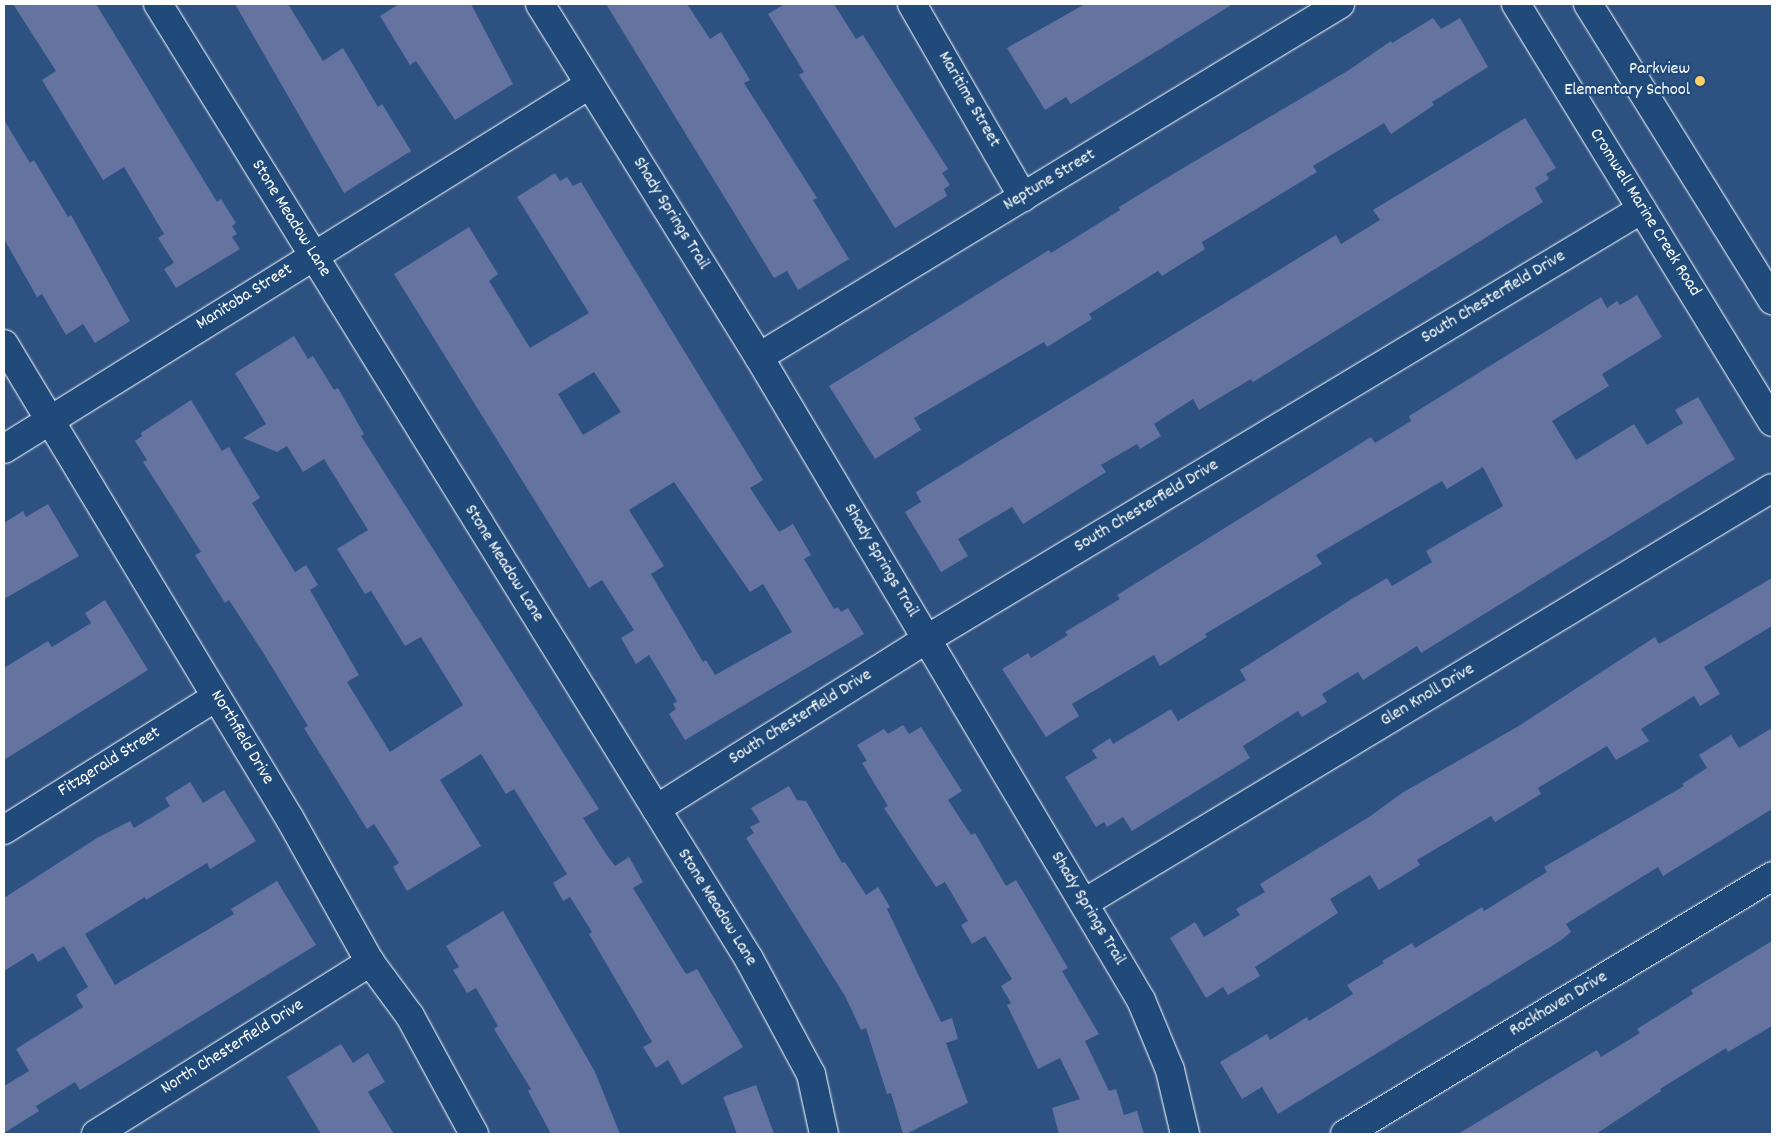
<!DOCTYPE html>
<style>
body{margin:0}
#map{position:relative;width:1776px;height:1138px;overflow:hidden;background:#2d5282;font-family:Dekko,sans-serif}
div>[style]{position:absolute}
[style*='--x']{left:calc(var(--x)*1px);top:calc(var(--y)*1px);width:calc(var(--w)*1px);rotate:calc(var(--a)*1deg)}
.building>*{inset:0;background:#6473a0}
.roads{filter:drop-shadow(0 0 1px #fff) drop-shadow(0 0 1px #fff)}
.minor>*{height:28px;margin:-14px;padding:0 14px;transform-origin:14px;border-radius:14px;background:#1f4a7a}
.major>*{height:28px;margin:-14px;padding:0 14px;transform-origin:14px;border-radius:14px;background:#1f4a7a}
.dots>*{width:14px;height:14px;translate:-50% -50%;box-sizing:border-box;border:2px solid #1f4a7a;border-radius:50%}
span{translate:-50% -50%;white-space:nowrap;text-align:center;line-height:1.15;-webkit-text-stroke:4.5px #1f4a7a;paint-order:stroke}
.poi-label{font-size:18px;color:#fff}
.right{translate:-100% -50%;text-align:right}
.street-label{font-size:18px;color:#fff}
.frame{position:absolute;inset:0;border:5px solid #fff;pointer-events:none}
</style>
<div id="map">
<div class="building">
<i style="clip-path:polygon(13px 4px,96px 4px,217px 202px,221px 199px,236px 223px,232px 226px,237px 234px,232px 237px,240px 249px,176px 288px,164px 269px,174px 263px,158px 238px,164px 234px,124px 167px,103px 180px,42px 80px,56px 71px)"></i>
<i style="clip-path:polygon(235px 4px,288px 4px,323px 61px,343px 48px,378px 107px,382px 104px,411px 151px,344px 193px)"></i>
<i style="clip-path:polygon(399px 4px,471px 4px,513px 84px,455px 120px,416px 61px,410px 65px,380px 16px)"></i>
<i style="clip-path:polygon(606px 4px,687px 4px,710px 39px,721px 32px,750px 80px,744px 83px,817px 198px,813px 200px,849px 259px,798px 290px,787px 271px,774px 278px)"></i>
<i style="clip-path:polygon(785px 4px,834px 4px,856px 39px,863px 35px,948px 169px,942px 173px,950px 185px,944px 189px,947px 196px,895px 228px,799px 75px,804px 72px,768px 14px)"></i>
<i style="clip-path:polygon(1085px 4px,1233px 4px,1071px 104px,1066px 97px,1045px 110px,1007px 48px)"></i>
<i style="clip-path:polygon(1433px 18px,1441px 29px,1460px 18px,1488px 67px,1432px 102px,1434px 105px,1391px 134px,1384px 123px,1313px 166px,1317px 172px,1202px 242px,1205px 249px,1162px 276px,1158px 271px,1089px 314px,1092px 319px,1047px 347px,1044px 342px,914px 418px,921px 430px,875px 459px,829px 386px,1049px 250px,1051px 253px,1120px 210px,1119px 207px,1163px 180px,1349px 70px,1391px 41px,1392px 43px)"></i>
<i style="clip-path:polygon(1525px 118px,1556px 168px,1546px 174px,1549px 179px,1535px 188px,1543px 202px,1253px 382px,1251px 379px,1199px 410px,1193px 399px,1154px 424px,1161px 436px,1140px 449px,1137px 444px,1101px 465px,1106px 472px,1023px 524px,1012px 507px,958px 539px,968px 556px,941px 572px,905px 512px,921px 502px,916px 492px,1336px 235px,1341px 244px,1380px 220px,1373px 210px)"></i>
<i style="clip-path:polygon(4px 120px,30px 163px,34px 160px,68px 217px,71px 215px,130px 321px,95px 343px,83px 324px,66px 335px,42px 294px,37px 297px,4px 239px)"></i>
<i style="clip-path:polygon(evenodd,555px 173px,560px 181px,567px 177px,573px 186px,581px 182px,763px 480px,750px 488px,779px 532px,793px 524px,811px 555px,804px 559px,834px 609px,838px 607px,841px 612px,848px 608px,864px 634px,685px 740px,669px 714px,676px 709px,673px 704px,677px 701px,649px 655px,636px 664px,621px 638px,634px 630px,602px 580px,589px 588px,394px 274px,469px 227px,498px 274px,489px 281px,530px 348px,589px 313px,517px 197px,555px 173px,594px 372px,621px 412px,583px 435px,558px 394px,594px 372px,555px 173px,674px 482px,750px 592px,763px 584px,792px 632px,715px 675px,706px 660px,703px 662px,651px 574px,664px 566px,629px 510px,674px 482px)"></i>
<i style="clip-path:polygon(1637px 295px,1662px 337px,1602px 374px,1609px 386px,1552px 421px,1576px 460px,1634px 424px,1647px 445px,1683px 423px,1675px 410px,1698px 397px,1735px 459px,1421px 653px,1417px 646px,1363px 680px,1358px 672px,1322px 694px,1327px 702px,1302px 717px,1298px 711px,1243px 746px,1250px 758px,1132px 831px,1123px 817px,1107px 827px,1104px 822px,1096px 827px,1065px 777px,1097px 758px,1092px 750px,1110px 738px,1113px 744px,1171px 709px,1178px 721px,1246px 680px,1240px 670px,1355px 597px,1387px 578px,1392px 586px,1432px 562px,1426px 551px,1503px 506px,1483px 467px,1447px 489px,1442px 481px,1316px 555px,1322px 564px,1205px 634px,1207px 637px,1160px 666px,1154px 655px,1072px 704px,1079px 716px,1046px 737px,1002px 669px,1028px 653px,1031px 658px,1068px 635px,1065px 632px,1120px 599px,1117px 595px,1371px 437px,1375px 443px,1411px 421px,1409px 416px,1601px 297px,1607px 308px,1617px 301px,1620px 305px)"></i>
<i style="clip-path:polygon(294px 336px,308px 359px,313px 356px,334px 390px,338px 388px,364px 434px,361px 436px,599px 809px,583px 818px,606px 854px,615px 866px,629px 857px,643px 882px,633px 888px,684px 971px,687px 974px,697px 969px,743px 1047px,682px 1085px,668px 1060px,656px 1068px,643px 1047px,652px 1042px,589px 934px,592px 932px,570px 897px,563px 901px,553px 883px,567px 874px,514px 789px,506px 794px,481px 754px,440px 780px,481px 846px,407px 891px,393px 867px,399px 863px,374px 824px,367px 829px,304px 728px,308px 726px,264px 654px,229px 600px,225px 603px,195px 555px,201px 552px,143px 462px,147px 460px,135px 441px,142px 436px,141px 433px,191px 400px,222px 451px,229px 447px,260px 498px,252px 503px,295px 572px,306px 565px,318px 585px,310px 590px,359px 675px,347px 682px,390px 752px,463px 705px,421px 637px,405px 646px,371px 591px,365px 594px,337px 549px,368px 530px,324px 459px,303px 472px,287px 446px,277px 452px,243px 438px,266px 424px,235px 373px)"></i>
<i style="clip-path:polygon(48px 504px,79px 556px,4px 599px,4px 523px,23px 511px,26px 517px)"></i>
<i style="clip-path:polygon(1772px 578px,1772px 626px,1704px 667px,1720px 694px,1700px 706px,1694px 696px,1641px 729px,1649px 741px,1616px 760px,1607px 746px,1538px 788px,1541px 794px,1495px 822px,1491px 816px,1417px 860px,1420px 865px,1379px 890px,1370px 875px,1330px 899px,1338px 913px,1255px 967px,1260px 976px,1228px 995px,1223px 987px,1206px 998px,1170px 938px,1195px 922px,1204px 937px,1240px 915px,1236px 909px,1265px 892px,1260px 884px,1369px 817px,1402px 793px,1517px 727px,1655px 637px,1659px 644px)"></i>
<i style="clip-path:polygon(105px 600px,148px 670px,4px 760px,4px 668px,48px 641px,52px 647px,91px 623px,85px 613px)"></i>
<i style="clip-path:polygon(903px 725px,909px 734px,921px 727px,962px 791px,948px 800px,971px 835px,975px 833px,1006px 886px,1016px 880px,1031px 905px,1068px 968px,1062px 971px,1099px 1034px,1085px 1041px,1109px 1091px,1116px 1089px,1124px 1115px,1137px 1111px,1144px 1134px,1059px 1134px,1052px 1108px,1080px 1099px,1060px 1058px,1038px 1069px,1007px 1005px,1011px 1003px,1001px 986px,1012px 979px,985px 936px,972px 944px,961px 925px,968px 921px,945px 882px,936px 887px,884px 808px,888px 806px,862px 763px,867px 761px,857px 745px,884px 729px,888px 734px)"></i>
<i style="clip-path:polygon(1772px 728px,1772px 809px,1663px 876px,1658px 867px,1566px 924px,1571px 932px,1560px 941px,1278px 1114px,1262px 1087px,1242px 1099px,1220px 1062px,1267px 1034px,1270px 1040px,1307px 1017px,1309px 1021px,1353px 994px,1347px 985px,1384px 963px,1382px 961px,1412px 943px,1415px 948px,1482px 907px,1484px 911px,1547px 872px,1544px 867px,1684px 786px,1682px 784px,1707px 768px,1699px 755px,1731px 735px,1739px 748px)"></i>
<i style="clip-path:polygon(190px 782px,203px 803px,224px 790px,256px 841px,210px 869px,207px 863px,146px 900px,145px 897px,85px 934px,115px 985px,234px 914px,231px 909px,277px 881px,316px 945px,80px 1090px,75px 1082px,36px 1106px,39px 1111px,4px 1133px,4px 1086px,29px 1071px,16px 1049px,83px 1007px,76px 995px,88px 987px,64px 946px,38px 962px,33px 953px,4px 971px,4px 898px,97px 838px,130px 821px,134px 828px,170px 806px,165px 798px)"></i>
<i style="clip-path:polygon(789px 786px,797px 800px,806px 801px,842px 863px,845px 862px,866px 895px,878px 887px,890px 907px,887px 909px,941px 1022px,952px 1018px,958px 1039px,946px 1043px,968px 1103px,906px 1134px,903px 1134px,891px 1093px,887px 1094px,866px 1028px,861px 1030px,845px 996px,746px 838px,754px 833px,750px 827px,760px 822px,751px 808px)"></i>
<i style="clip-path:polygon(503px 911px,595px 1072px,620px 1134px,551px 1134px,528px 1091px,531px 1089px,494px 1029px,498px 1026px,476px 988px,467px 993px,453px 970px,459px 967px,446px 946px)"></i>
<i style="clip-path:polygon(1772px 941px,1772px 1026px,1728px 1052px,1726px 1048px,1660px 1089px,1661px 1091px,1596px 1134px,1458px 1134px,1597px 1050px,1601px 1057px,1640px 1033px,1637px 1029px,1693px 994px,1691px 990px)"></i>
<i style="clip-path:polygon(341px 1044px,353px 1063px,368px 1053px,385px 1082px,368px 1092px,394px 1134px,321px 1134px,287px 1077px)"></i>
<i style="clip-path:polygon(756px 1085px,774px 1134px,737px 1134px,723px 1097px)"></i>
</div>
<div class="roads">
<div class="minor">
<i style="--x:158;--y:4;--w:1123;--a:58.25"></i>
<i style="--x:749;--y:959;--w:131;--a:61.7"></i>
<i style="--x:811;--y:1074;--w:61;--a:77.8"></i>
<i style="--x:540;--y:4;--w:415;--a:58.2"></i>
<i style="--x:759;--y:357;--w:748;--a:59.29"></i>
<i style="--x:1141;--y:1000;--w:76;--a:67.5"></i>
<i style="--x:1170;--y:1070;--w:66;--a:76.8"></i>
<i style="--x:912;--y:4;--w:223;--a:60.1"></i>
<i style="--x:4;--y:344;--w:554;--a:58.95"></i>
<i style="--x:290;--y:819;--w:164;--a:60.8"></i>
<i style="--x:370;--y:962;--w:67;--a:53.5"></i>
<i style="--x:410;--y:1016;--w:134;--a:61.5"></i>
<i style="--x:759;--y:357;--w:680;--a:-31.28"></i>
<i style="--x:4;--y:449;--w:689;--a:-31.89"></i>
<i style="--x:656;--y:809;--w:320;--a:-32.1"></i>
<i style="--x:927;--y:639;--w:834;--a:-31.02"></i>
<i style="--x:4;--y:830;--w:250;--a:-32.1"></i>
<i style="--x:1084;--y:903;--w:803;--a:-31.1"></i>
<i style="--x:96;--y:1134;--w:324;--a:-32.1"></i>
<i style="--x:1345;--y:1134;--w:499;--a:-31.1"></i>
</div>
<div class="major">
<i style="--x:1516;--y:4;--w:490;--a:58.5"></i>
<i style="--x:1588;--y:4;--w:349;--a:58.1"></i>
</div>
</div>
<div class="dots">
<i style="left:1700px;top:81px;background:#ffd166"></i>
</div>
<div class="poi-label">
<span class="right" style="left:1690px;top:81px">Parkview<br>Elementary School</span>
</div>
<div class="street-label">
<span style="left:968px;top:100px;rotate:60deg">Maritime Street</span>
<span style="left:1050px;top:181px;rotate:-31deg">Neptune Street</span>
<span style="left:1644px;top:213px;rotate:58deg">Cromwell Marine Creek Road</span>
<span style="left:670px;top:214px;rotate:58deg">Shady Springs Trail</span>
<span style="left:290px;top:219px;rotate:58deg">Stone Meadow Lane</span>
<span style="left:245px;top:298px;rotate:-32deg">Manitoba Street</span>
<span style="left:1494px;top:298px;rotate:-31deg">South Chesterfield Drive</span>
<span style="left:1147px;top:507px;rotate:-31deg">South Chesterfield Drive</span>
<span style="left:880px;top:561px;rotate:59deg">Shady Springs Trail</span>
<span style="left:503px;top:564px;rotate:58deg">Stone Meadow Lane</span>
<span style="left:1428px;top:696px;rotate:-31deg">Glen Knoll Drive</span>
<span style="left:801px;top:718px;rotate:-32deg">South Chesterfield Drive</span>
<span style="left:241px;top:738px;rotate:59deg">Northfield Drive</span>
<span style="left:110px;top:763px;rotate:-32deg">Fitzgerald Street</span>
<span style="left:716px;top:908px;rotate:58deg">Stone Meadow Lane</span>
<span style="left:1087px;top:909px;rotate:59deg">Shady Springs Trail</span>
<span style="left:1559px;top:1005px;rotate:-31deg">Rockhaven Drive</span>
<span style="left:233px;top:1048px;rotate:-32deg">North Chesterfield Drive</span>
</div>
<div class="frame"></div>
</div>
